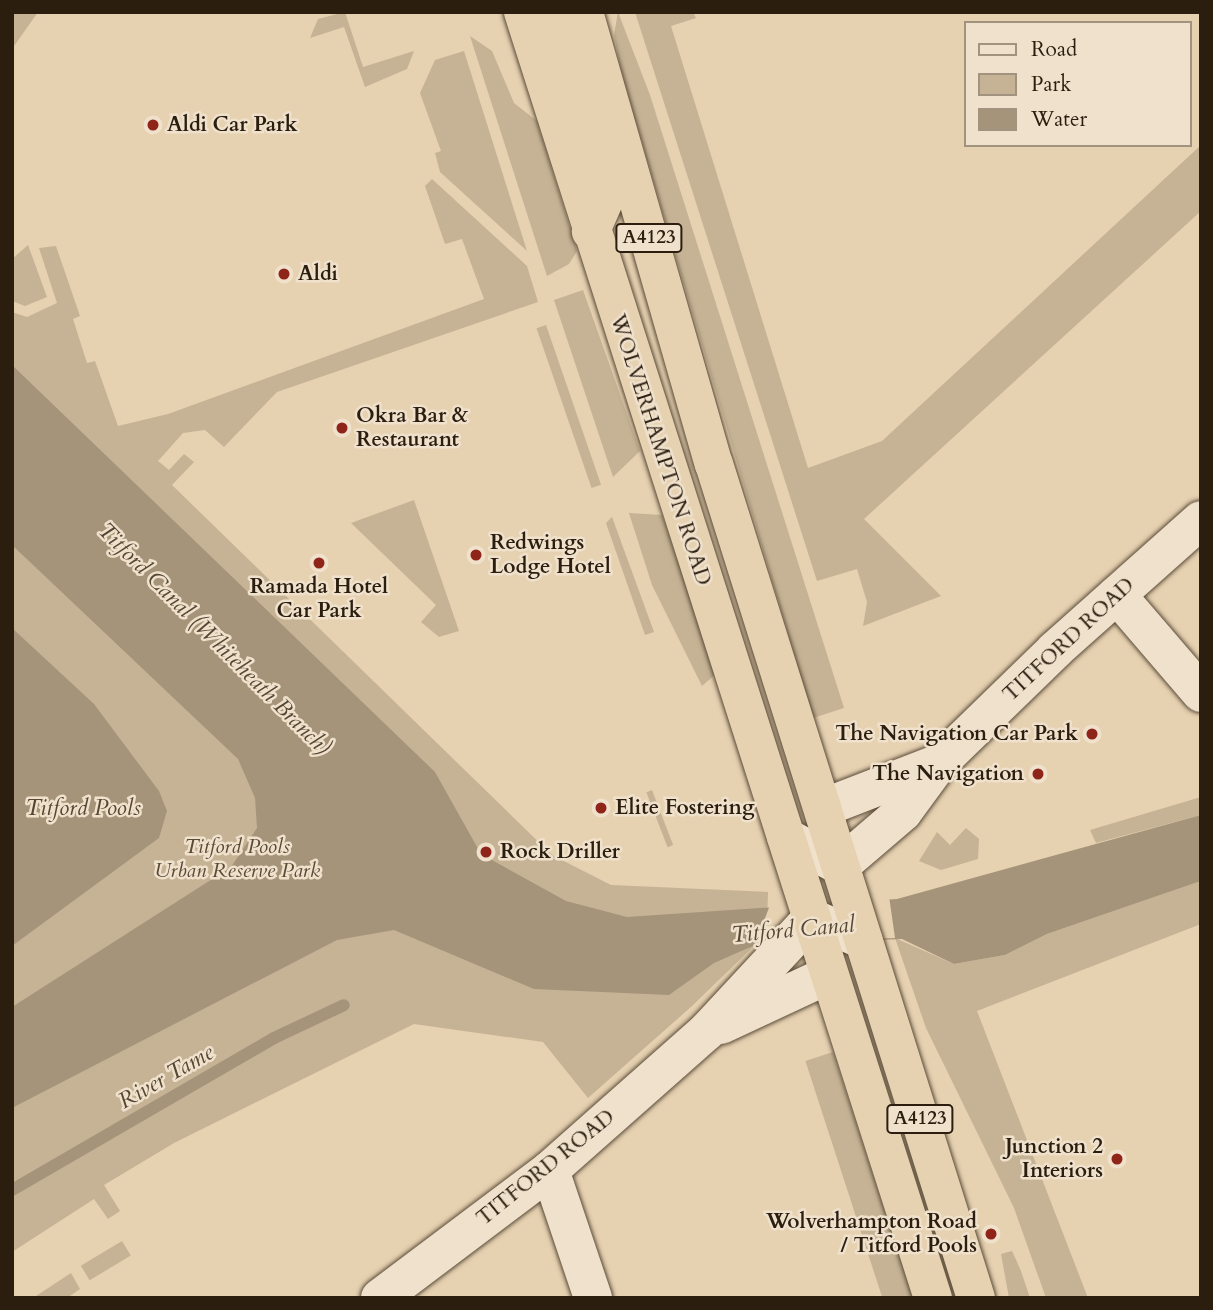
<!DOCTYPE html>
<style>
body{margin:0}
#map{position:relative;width:1213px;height:1310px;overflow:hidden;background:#e6d1b1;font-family:Cardo,serif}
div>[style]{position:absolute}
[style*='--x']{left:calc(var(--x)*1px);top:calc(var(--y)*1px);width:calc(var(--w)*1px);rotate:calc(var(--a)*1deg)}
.green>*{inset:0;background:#c6b395;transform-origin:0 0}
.water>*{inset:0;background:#a6947a}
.pier>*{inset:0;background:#e6d1b1}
.stream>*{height:12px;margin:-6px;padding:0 6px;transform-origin:6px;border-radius:6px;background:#a6947a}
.roads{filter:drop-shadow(0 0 2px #5a4b38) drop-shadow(0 0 2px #5a4b38)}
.street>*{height:38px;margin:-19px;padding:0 19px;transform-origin:19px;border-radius:19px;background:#efe1cc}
.secondary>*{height:38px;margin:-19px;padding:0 19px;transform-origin:19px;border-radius:19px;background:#efe1cc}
.highway>*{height:38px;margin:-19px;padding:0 19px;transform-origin:19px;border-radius:19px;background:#e6d1b1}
.dots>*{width:19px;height:19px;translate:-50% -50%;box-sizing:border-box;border:4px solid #efe1cc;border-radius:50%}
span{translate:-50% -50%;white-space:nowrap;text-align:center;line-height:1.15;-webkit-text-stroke:5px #efe1cc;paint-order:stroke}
.shield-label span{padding:2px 5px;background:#efe1cc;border:2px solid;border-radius:5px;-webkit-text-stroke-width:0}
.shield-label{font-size:19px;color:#2b1e0f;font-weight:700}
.poi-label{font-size:21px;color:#2b1e0f;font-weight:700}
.left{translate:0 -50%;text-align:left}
.right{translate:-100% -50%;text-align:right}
.street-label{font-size:21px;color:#2b1e0f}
.park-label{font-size:21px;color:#5a4b37;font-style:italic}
.water-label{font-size:23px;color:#564734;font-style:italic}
.frame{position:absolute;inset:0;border:14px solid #2b1e0f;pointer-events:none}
.legend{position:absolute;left:964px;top:21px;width:228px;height:126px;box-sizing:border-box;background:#efe1cc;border:2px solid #a19380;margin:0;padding:9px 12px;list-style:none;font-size:21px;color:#2b1e0f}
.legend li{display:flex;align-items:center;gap:14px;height:35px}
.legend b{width:35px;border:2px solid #a19380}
</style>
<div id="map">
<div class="green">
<i style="clip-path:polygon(12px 12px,38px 12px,12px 49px)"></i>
<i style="clip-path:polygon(345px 12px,363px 67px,414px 51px,407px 69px,365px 87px,344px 27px,310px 38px,318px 19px)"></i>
<i style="clip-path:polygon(618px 12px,650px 95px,844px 708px,813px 718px,622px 75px,614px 35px)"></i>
<i style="clip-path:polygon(635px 12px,693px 12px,696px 18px,671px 26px,808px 468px,882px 441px,1201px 145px,1201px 211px,864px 519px,941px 596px,863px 626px,867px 602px,857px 569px,817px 581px)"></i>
<i style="clip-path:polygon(470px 36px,492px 51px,514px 103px,537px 121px,577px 251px,569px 264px,547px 276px)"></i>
<i style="clip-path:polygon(464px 51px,527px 251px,440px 172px,435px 153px,441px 151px,420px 93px,435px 60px)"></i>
<i style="clip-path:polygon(432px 179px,527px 266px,538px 302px,277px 392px,224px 447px,205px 430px,183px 433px,158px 461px,169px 470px,184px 454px,194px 462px,172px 485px,552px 855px,611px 885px,768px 892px,767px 924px,755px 945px,691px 1007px,588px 1098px,543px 1042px,414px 1024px,174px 1143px,104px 1185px,120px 1211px,108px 1219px,94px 1199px,12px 1252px,12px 312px,27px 317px,57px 303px,39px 248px,56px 246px,80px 316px,73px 319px,87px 363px,95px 361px,118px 426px,168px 414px,484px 299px,462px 239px,445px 244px,425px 186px)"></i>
<i style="clip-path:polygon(28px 245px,47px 297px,25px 306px,12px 301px,12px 259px)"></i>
<i style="clip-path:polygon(583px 290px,640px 451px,613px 477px,554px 300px)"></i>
<i style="left:546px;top:325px;width:169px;height:10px;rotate:71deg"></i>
<i style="clip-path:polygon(414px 500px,459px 631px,439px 637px,421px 622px,436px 605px,351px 523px)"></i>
<i style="clip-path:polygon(629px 513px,662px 515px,717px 673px,702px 686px,652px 585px)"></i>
<i style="clip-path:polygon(612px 517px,654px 632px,645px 635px,606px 523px)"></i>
<i style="left:652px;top:790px;width:59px;height:6px;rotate:69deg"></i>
<i style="clip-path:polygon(1201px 797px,1201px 815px,1096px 843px,1090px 830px)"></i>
<i style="clip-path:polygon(966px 828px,979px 839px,978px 859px,941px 870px,919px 861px,937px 832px,950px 845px)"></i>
<i style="clip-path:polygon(1201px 881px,1201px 924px,977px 1011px,1088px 1298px,1046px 1298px,1014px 1208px,926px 1028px,895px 938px,954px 964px,1005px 955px,1047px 934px)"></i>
<i style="left:833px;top:1052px;width:258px;height:29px;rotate:72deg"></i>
<i style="left:122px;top:1241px;width:17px;height:48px;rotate:59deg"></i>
<i style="clip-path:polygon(1012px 1251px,1021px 1271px,1030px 1298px,1009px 1298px,1001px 1254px)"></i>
<i style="clip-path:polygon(71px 1273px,80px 1289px,67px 1298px,33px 1298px)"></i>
</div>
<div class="water">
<i style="clip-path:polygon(12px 365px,435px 772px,481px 854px,566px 901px,627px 917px,897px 899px,1201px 815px,1201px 881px,1047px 934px,1005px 955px,954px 964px,902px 939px,755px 945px,714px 963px,669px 995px,534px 989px,394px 930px,337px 940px,12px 1108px,12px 1007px,231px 867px,257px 828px,255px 798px,238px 759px,12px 545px)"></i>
<i style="clip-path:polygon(12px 628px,94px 704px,159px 791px,167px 811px,159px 838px,12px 946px)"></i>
</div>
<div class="pier">
<i style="clip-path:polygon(889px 896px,895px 938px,755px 945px,770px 905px)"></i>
</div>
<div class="stream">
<i style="--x:12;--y:1190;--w:303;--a:-30.1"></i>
<i style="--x:274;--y:1038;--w:77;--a:-25.2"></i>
</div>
<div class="roads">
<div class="street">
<i style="--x:1117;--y:595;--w:129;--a:49.4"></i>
<i style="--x:550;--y:1170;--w:135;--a:71.4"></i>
</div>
<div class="secondary">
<i style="--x:823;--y:808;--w:124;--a:-21.2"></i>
<i style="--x:786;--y:837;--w:61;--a:28.2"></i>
<i style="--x:840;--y:866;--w:83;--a:-40.6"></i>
<i style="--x:903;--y:812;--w:61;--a:-53.7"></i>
<i style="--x:939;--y:763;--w:162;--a:-44.2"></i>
<i style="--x:1055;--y:650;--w:195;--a:-41.7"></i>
<i style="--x:721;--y:1025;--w:118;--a:-25"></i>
<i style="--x:380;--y:1298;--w:213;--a:-37"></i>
<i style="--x:550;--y:1170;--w:208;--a:-41.5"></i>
<i style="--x:706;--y:1032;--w:156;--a:-47.1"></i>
<i style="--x:812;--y:918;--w:56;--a:23.3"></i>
</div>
<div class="highway">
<i style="--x:523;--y:12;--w:1350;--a:72.32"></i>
<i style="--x:556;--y:12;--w:187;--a:73.9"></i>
<i style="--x:608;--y:192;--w:43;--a:113.6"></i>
<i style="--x:584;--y:12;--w:470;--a:74"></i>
<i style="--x:714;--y:464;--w:874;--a:72.56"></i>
</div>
</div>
<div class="dots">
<i style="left:153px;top:125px;background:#8f2418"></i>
<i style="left:284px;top:274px;background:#8f2418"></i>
<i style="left:342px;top:428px;background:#8f2418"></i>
<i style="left:476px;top:555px;background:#8f2418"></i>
<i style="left:319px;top:563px;background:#8f2418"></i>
<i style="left:1092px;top:734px;background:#8f2418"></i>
<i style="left:1038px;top:774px;background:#8f2418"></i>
<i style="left:601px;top:808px;background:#8f2418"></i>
<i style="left:486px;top:852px;background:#8f2418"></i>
<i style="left:1117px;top:1159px;background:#8f2418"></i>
<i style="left:991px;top:1234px;background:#8f2418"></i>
</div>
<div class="shield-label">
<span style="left:649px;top:238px">A4123</span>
<span style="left:920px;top:1119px">A4123</span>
</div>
<div class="poi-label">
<span class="left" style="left:167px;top:125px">Aldi Car Park</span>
<span class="left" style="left:298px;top:274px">Aldi</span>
<span class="left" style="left:356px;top:428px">Okra Bar &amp;<br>Restaurant</span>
<span class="left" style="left:490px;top:555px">Redwings<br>Lodge Hotel</span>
<span style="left:319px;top:599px">Ramada Hotel<br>Car Park</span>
<span class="right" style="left:1078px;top:734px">The Navigation Car Park</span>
<span class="right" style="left:1024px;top:774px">The Navigation</span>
<span class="left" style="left:615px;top:808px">Elite Fostering</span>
<span class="left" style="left:500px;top:852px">Rock Driller</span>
<span class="right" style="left:1103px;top:1159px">Junction 2<br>Interiors</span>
<span class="right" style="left:977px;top:1234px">Wolverhampton Road<br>/ Titford Pools</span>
</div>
<div class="street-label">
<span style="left:660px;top:450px;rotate:72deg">WOLVERHAMPTON ROAD</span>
<span style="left:1069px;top:640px;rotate:-43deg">TITFORD ROAD</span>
<span style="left:546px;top:1168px;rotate:-39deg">TITFORD ROAD</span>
</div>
<div class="park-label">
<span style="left:237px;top:859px">Titford Pools<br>Urban Reserve Park</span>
</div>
<div class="water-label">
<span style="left:214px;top:639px;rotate:45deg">Titford Canal (Whiteheath Branch)</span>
<span style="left:83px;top:808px">Titford Pools</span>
<span style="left:793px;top:930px;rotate:-5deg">Titford Canal</span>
<span style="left:166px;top:1077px;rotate:-30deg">River Tame</span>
</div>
<div class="frame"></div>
<ul class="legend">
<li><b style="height:9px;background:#efe1cc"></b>Road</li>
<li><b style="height:19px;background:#c6b395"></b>Park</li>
<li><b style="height:19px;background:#a6947a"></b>Water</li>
</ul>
</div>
